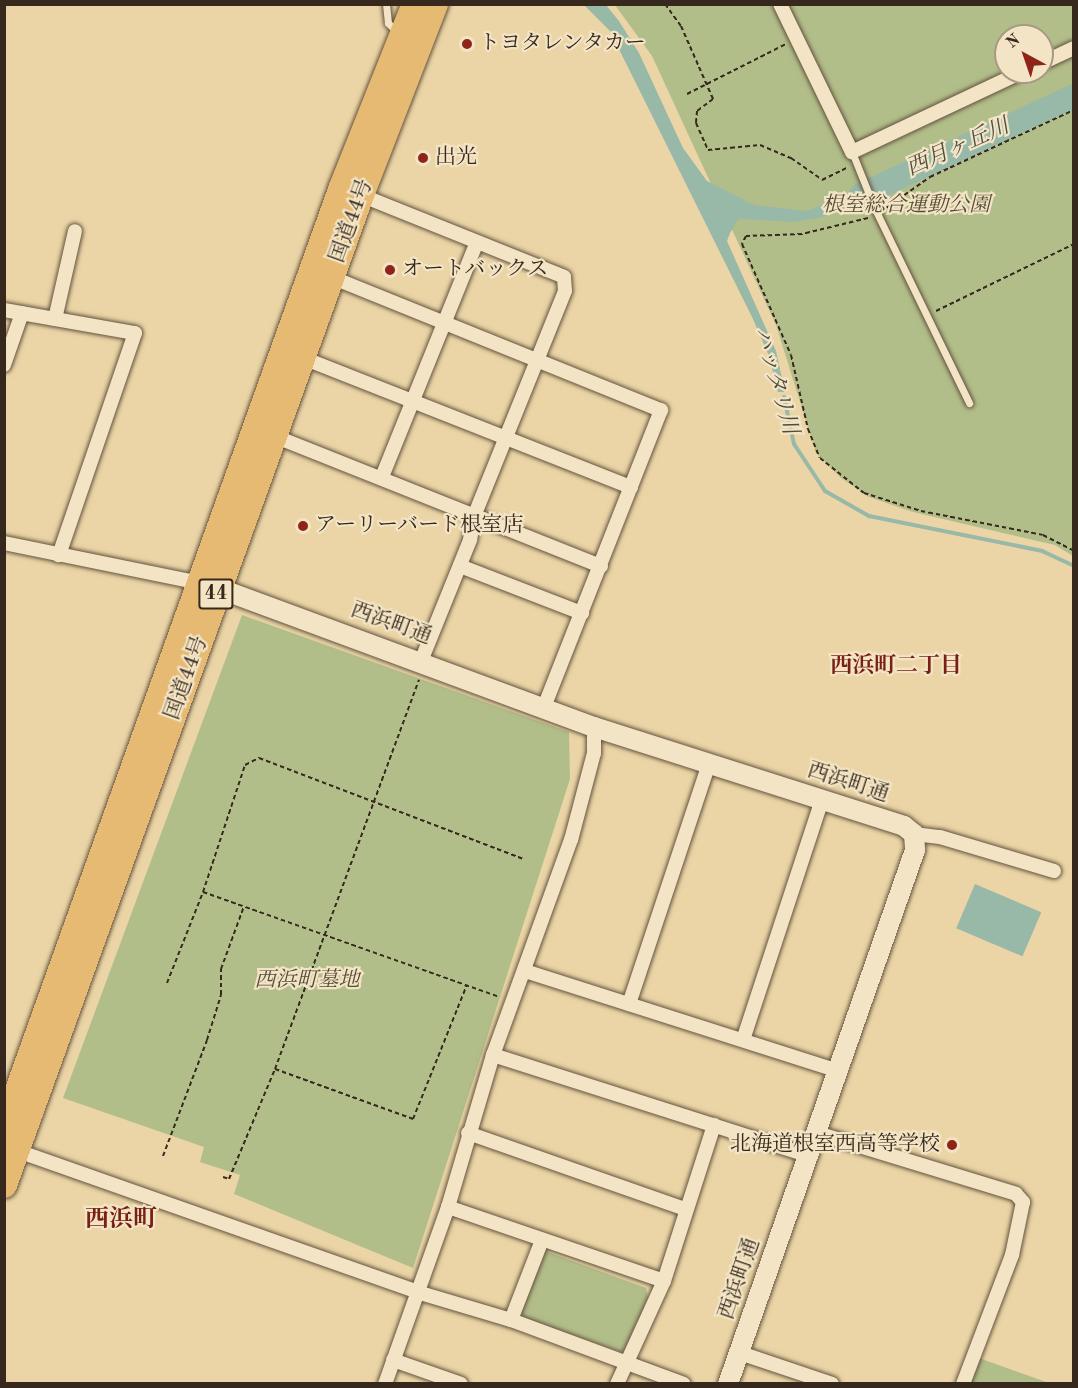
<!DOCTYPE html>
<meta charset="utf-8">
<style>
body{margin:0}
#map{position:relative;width:1078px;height:1388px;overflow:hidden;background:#ebd5a6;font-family:"Old Standard TT","Noto Serif JP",serif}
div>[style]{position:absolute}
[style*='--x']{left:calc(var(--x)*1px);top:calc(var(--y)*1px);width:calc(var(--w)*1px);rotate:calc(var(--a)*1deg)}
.green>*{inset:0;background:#b2be8a}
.water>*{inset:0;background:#98b8a8;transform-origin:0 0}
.stream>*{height:4px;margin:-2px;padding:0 2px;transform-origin:2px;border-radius:2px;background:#98b8a8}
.river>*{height:24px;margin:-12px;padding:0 12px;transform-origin:12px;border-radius:12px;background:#98b8a8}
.path>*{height:2px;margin-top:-1px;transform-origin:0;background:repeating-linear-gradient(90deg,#37281d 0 4.5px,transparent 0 7.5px)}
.roads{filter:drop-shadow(0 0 2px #64533f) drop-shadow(0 0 2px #64533f)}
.lane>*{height:7px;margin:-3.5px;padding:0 3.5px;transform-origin:3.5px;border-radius:3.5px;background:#f2e4c5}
.street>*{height:14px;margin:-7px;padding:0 7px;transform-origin:7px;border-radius:7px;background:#f2e4c5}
.secondary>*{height:20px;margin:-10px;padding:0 10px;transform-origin:10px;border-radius:10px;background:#f2e4c5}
.highway>*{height:26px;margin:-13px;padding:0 13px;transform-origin:13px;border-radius:13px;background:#e6ba73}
.dots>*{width:16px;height:16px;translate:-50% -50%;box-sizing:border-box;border:3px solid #f2e4c5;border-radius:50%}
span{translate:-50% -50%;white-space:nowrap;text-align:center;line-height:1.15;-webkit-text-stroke:4.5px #f2e4c5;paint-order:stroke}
.shield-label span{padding:2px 4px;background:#f2e4c5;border:2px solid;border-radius:4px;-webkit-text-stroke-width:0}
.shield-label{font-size:20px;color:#37281d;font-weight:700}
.poi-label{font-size:21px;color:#37281d}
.left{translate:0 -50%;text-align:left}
.right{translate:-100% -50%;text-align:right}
.park-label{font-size:21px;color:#564e38;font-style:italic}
.street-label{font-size:21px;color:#37281d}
.water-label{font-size:22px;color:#4f4c40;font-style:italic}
.neighbourhood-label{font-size:22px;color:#7a1f14;font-weight:700}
.quarter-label{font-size:24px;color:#7a1f14;font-weight:700}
.frame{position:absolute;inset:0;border:6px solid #37281d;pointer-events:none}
.north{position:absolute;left:994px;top:24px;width:60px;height:60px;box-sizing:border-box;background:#f2e4c5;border:2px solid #a79982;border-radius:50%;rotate:320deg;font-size:16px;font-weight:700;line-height:24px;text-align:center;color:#37281d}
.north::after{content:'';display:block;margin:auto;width:21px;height:27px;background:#8f2418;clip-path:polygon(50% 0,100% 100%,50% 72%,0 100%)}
</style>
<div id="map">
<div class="green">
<i style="clip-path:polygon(evenodd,615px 5px,1073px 5px,1073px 556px,1055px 545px,913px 512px,869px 497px,841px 478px,816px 453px,776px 325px,652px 56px,615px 5px,1006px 36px,1042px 36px,1042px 72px,1006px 72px,1006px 36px)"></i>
<i style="clip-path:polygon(242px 615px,569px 732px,570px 779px,413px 1268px,234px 1194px,240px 1175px,200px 1162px,204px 1147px,63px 1098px)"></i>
<i style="clip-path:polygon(545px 1251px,646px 1288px,648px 1297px,628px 1348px,621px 1352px,524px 1318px,519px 1307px,539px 1254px)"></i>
<i style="clip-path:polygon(979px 1358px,1049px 1383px,970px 1384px)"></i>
</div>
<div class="water">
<i style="clip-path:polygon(584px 5px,606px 5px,619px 21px,639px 53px,683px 148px,707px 181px,754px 205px,807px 211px,894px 176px,880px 190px,823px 217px,794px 222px,739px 219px,730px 233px,727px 241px,776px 351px,785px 392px,778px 392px,769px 356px,753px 319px,610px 31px)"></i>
<i style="left:975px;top:884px;width:72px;height:48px;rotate:23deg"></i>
</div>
<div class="stream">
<i style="--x:784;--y:397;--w:48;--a:78"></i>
<i style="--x:794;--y:444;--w:56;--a:56.6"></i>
<i style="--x:825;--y:491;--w:51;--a:29.6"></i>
<i style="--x:869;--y:516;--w:177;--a:11.4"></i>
<i style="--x:1042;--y:551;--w:35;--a:25"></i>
</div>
<div class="river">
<i style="--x:861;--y:195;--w:235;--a:-24.9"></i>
</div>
<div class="path">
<i style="--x:665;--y:4;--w:27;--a:54"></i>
<i style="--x:681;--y:26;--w:80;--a:66.3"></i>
<i style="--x:713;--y:99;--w:20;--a:143"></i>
<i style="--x:697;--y:111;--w:12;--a:95"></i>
<i style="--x:696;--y:123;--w:30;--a:66"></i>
<i style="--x:708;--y:150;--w:52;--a:-5.5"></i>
<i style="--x:760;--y:145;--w:34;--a:23"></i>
<i style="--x:791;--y:158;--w:38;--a:35"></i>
<i style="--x:822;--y:180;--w:28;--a:-26"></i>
<i style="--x:687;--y:94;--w:111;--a:-26.8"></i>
<i style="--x:1073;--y:135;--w:1;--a:0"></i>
<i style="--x:886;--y:208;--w:54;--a:-35.2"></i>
<i style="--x:930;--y:177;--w:159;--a:-25"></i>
<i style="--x:868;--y:218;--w:68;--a:166.4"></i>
<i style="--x:802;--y:234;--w:56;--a:178"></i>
<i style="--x:746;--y:236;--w:9;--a:117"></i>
<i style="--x:742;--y:244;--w:121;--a:66.2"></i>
<i style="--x:791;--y:355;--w:76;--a:77.1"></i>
<i style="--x:808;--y:429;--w:31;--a:68"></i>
<i style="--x:820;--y:458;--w:56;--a:38.5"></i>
<i style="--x:864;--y:493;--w:60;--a:17.5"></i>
<i style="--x:921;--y:511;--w:124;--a:11.1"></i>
<i style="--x:1043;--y:535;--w:35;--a:27"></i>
<i style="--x:936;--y:311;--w:153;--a:-25.9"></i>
<i style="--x:203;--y:892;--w:315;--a:19.5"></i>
<i style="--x:167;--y:983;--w:98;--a:-68.4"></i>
<i style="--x:203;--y:892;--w:134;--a:-71.7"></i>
<i style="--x:245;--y:765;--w:16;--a:-27"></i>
<i style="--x:259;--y:758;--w:283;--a:20.9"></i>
<i style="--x:275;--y:1069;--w:147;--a:19.9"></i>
<i style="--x:413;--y:1119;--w:144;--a:-68.1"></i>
<i style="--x:163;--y:1156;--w:124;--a:-69.2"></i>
<i style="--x:207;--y:1040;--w:47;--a:-72.7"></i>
<i style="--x:221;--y:995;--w:26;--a:-90"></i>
<i style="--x:221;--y:969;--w:67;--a:-69.9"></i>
<i style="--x:223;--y:1177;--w:6;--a:18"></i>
<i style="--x:229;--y:1179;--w:119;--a:-67.3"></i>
<i style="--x:275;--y:1069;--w:415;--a:-69.7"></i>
</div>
<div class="roads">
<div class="lane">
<i style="--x:386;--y:4;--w:19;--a:84"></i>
<i style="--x:388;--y:23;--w:14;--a:45"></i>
<i style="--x:852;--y:152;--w:59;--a:68.2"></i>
<i style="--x:874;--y:207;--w:218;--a:64.1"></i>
</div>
<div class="street">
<i style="--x:780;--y:4;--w:165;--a:64.1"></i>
<i style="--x:852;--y:152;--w:188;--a:-25.2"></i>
<i style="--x:1042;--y:63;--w:35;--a:-25"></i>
<i style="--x:358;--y:194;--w:222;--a:21.9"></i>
<i style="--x:564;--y:277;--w:14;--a:86"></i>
<i style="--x:565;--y:291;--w:240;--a:112"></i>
<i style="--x:475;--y:514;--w:26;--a:101"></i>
<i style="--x:470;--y:540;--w:131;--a:112"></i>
<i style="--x:331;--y:277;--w:356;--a:22"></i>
<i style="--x:661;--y:410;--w:319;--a:111.5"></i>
<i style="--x:4;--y:310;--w:133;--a:10"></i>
<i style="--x:135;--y:333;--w:235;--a:108.9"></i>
<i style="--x:55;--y:319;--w:90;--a:-77.2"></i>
<i style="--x:298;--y:356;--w:358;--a:21.5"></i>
<i style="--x:4;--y:365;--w:55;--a:-70.9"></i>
<i style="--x:274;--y:436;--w:352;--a:21.7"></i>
<i style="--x:382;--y:477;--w:253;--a:-68"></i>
<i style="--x:4;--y:543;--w:205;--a:11.5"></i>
<i style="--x:460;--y:566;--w:131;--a:21.1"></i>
<i style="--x:914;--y:834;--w:26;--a:7"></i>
<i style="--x:940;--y:837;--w:119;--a:16.6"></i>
<i style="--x:525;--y:971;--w:329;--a:17.7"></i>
<i style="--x:629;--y:1004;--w:254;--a:-71.6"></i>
<i style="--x:743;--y:1040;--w:253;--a:-71.8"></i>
<i style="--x:493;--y:1055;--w:332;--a:17.7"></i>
<i style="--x:468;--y:1133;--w:230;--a:19.3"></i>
<i style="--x:817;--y:1133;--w:208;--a:17"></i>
<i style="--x:1016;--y:1194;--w:11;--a:49"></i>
<i style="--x:1023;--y:1202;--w:54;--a:101.7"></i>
<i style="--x:1012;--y:1255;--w:138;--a:110.8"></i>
<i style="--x:12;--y:1149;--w:430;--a:19.4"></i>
<i style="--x:417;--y:1292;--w:98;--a:16.6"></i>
<i style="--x:511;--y:1320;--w:184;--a:20.3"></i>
<i style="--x:448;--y:1207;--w:228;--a:18.9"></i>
<i style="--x:511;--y:1320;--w:86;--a:-68.8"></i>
<i style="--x:740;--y:1353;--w:97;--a:18.6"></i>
<i style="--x:393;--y:1360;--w:72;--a:19.4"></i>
<i style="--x:385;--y:1384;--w:188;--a:-70.4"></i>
<i style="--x:448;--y:1207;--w:159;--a:-73.5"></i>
<i style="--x:493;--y:1055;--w:229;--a:-70.1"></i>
<i style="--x:571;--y:840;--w:90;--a:-75.2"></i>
<i style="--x:594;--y:753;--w:26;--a:-90"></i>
<i style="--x:617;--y:1384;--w:113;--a:-65.5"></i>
<i style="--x:664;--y:1281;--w:164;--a:-72.2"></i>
</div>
<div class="secondary">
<i style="--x:218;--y:588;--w:401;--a:20.3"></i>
<i style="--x:594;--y:727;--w:325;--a:17.7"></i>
<i style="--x:904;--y:826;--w:13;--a:39"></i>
<i style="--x:914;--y:834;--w:16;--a:86"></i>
<i style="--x:915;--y:850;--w:566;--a:109.3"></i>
</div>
<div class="highway">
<i style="--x:4;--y:1129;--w:1001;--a:-70.26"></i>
<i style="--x:342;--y:187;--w:197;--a:-68.3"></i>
<i style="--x:4;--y:1185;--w:1052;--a:-70.17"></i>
<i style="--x:361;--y:195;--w:205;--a:-68.8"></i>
</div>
</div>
<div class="dots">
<i style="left:467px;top:44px;background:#8f2418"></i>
<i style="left:423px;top:158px;background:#8f2418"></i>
<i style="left:390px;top:270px;background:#8f2418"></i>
<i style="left:303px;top:526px;background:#8f2418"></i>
<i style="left:952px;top:1145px;background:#8f2418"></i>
</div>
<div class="shield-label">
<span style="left:216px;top:594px">44</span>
</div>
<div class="poi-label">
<span class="left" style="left:479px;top:44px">トヨタレンタカー</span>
<span class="left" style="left:435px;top:158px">出光</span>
<span class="left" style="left:402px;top:270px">オートバックス</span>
<span class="left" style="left:315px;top:526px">アーリーバード根室店</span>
<span class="right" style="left:940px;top:1145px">北海道根室西高等学校</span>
</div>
<div class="park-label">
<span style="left:906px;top:206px">根室総合運動公園</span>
<span style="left:307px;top:981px">西浜町墓地</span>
</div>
<div class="street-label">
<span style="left:352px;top:221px;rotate:-70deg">国道44号</span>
<span style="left:391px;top:624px;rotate:20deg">西浜町通</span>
<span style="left:187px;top:678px;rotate:-70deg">国道44号</span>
<span style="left:848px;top:783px;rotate:18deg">西浜町通</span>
<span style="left:740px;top:1279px;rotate:-71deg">西浜町通</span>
</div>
<div class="water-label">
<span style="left:958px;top:148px;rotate:-24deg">西月ヶ丘川</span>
<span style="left:775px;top:381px;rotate:74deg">ハッタリ川</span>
</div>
<div class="neighbourhood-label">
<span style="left:896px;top:667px">西浜町二丁目</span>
</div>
<div class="quarter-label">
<span style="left:121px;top:1221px">西浜町</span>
</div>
<div class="frame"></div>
<div class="north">N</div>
</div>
